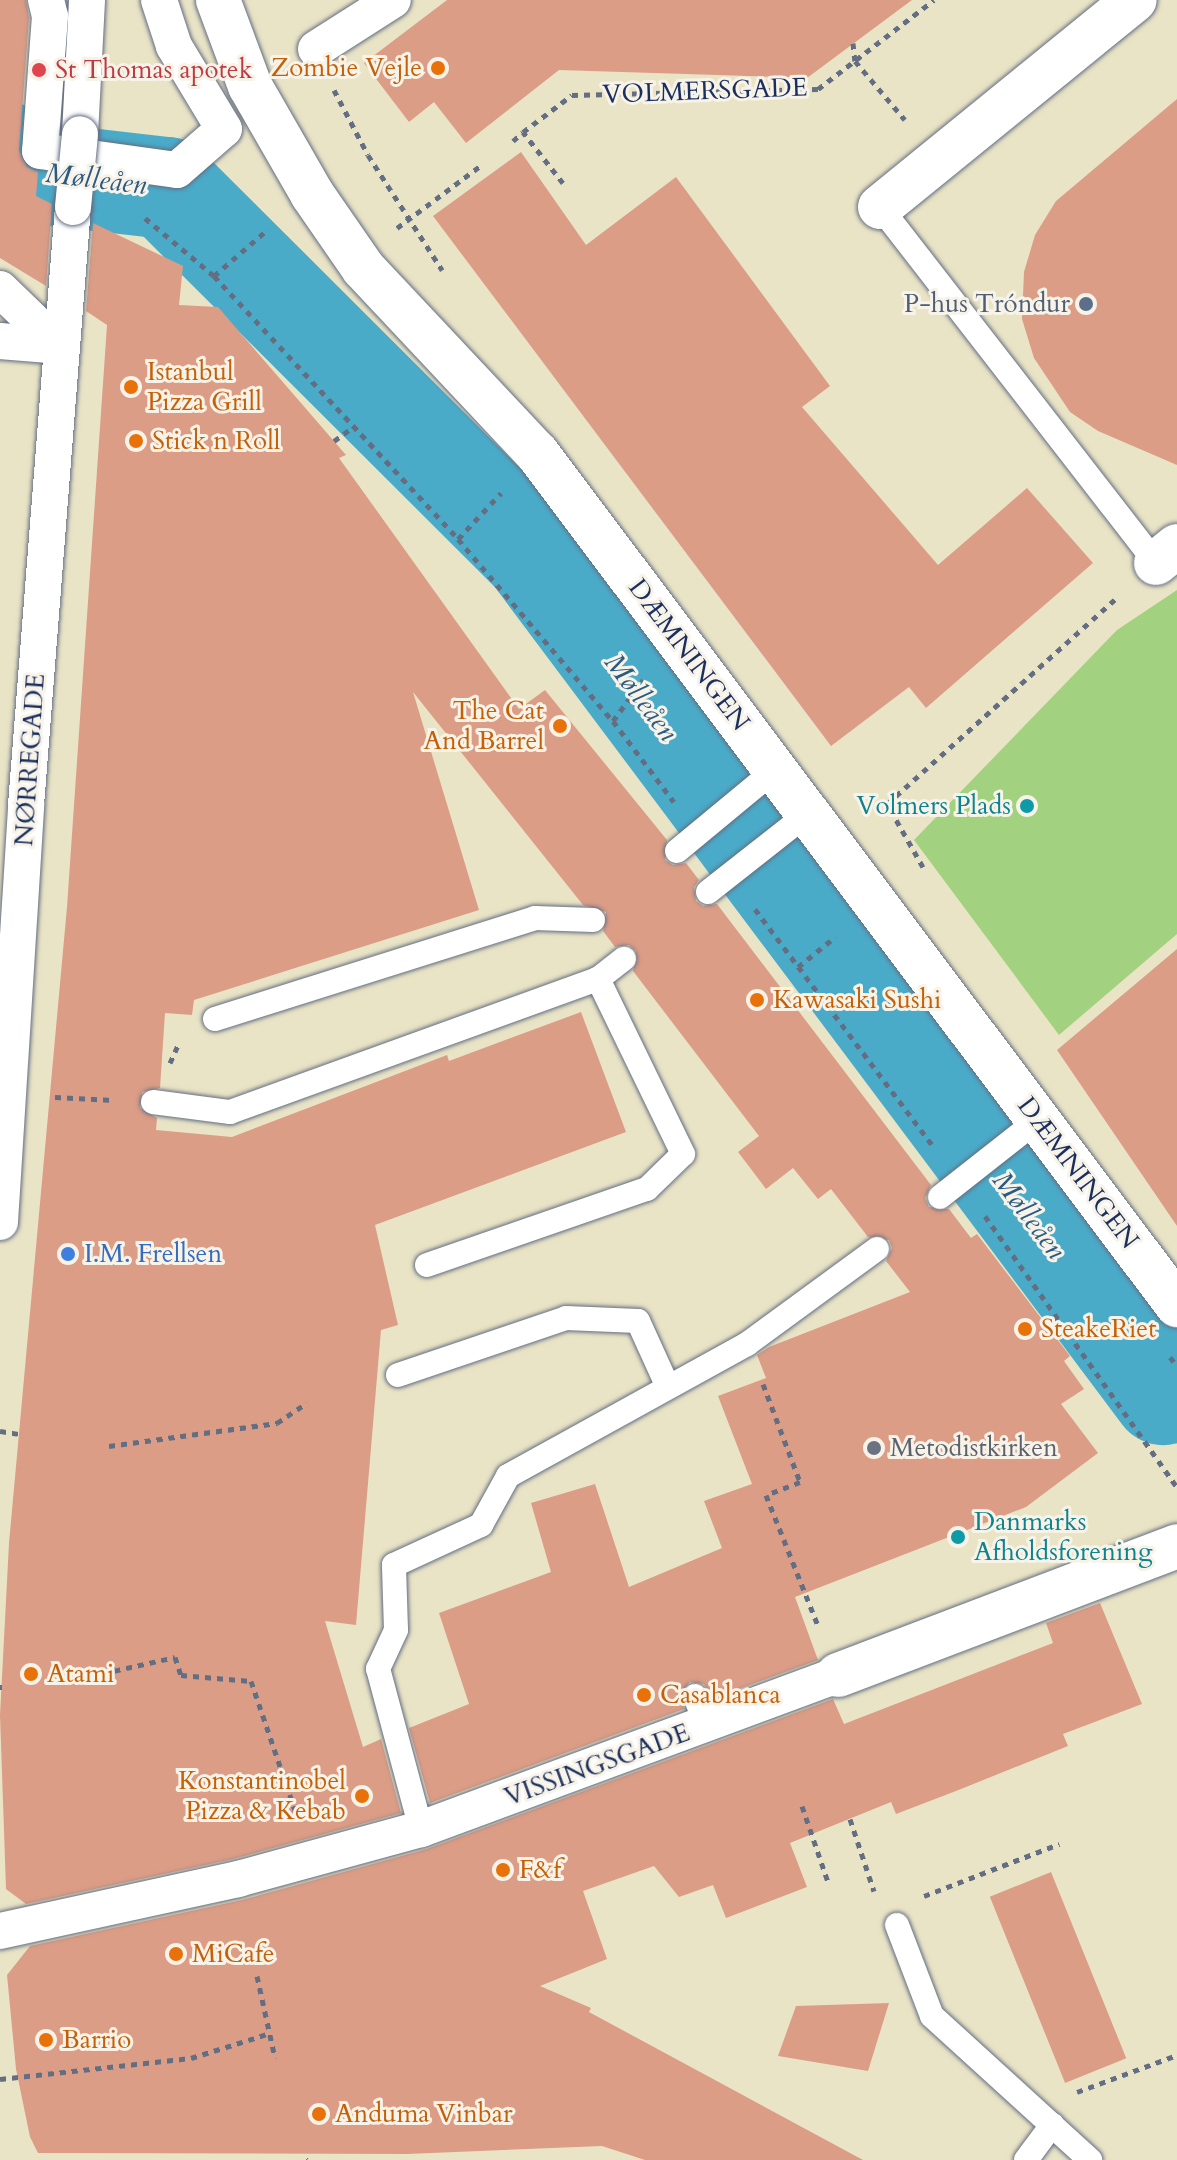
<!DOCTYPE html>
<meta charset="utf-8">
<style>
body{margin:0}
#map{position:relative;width:1177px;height:2160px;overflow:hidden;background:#eae4c6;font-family:Cardo,serif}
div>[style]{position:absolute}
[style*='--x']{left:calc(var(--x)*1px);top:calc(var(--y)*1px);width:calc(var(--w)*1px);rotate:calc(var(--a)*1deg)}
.green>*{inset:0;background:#a2d17f}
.river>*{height:102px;margin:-51px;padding:0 51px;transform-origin:51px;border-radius:51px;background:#4aabc9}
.building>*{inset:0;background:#dc9d86;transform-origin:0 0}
.path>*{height:5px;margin-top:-2.5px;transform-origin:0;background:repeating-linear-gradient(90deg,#636e82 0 6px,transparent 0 12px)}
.roads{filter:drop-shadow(0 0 2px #636e82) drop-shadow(0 0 2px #636e82)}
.service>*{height:24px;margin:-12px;padding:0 12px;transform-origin:12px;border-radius:12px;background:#fff}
.pedestrian>*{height:36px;margin:-18px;padding:0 18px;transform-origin:18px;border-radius:18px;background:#fff}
.minor>*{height:44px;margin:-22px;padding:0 22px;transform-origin:22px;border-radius:22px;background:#fff}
.tertiary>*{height:44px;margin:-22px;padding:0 22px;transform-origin:22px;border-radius:22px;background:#fff}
.bridges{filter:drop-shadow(0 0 2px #636e82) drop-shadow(0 0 2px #636e82)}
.pedestrian-bridge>*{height:36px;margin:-18px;padding:0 18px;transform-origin:18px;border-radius:18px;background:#fff}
.dots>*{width:22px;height:22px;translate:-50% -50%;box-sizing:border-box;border:4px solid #f7f3e8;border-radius:50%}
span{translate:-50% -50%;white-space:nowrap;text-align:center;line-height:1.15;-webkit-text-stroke:6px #f7f3e8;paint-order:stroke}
.food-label{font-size:26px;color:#c56008}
.right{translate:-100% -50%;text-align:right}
.left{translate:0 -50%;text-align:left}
.health-label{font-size:26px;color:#be3a42}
.street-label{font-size:26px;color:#1b2f5e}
.service-label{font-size:26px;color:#4e5e75}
.culture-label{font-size:26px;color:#0d838f}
.shop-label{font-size:26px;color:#366cbe}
.worship-label{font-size:26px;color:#5b616d}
.water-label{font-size:28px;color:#2b5a83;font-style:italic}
</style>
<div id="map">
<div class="green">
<i style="clip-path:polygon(1177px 590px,1177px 934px,1059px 1035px,914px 840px,1117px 630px)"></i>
</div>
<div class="river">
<i style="--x:0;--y:150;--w:42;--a:33.3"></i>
<i style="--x:35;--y:173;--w:133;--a:6.5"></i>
<i style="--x:167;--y:188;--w:517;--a:44.92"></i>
<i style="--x:533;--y:553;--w:1051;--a:53.16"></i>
</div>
<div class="building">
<i style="clip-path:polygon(0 0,26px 0,29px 18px,19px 150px,27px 167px,38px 172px,36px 196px,52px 204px,46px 286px,0 258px)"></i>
<i style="clip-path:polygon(447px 0,912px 0,807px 78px,559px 70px,466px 143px,434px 102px,409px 122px,364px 63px)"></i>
<i style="clip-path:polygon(1177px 99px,1177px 465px,1098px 431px,1070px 412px,1034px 358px,1022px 319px,1024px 272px,1035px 235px,1056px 201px)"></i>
<i style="clip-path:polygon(521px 152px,586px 245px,676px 177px,830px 386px,802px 407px,938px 565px,1027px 488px,1093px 563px,926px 708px,909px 687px,831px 746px,433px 216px)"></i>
<i style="clip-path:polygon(93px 223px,183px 266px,179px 305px,218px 307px,346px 455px,339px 458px,519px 709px,545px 690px,667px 840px,665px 860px,673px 865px,686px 863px,699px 880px,694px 887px,696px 901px,703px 906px,717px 904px,931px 1185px,925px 1198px,929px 1207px,949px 1209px,971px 1238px,977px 1234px,1070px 1356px,1064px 1361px,1084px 1389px,1061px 1404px,1098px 1453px,1026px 1507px,795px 1597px,818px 1660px,712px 1699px,704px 1684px,690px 1682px,680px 1693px,684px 1709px,430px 1803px,409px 1728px,469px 1704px,439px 1613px,551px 1572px,531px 1503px,595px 1484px,629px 1587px,722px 1548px,704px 1501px,752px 1484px,718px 1396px,766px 1378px,757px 1355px,769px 1347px,910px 1292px,886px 1261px,892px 1248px,889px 1240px,868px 1237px,831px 1189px,818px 1199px,793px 1168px,766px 1189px,738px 1152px,759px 1136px,633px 971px,636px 951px,629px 945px,615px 947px,603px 931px,606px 912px,583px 905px,413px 692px,479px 910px,194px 1000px,192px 1015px,165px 1013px,160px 1088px,142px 1092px,140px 1108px,157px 1118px,156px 1130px,232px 1137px,447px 1055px,449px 1061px,581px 1012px,626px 1132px,375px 1225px,398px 1325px,381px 1330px,356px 1625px,325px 1621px,363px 1747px,381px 1739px,401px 1813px,233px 1859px,26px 1904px,6px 1889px,0 1715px,9px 1543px,67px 907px,107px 325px,86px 311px)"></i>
<i style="clip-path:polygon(1177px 949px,1177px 1226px,1057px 1050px)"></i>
<i style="clip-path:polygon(1100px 1603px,1142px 1704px,1063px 1734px,1068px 1746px,956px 1791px,896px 1814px,891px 1802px,790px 1843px,807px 1887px,726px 1918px,713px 1885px,679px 1897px,654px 1866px,583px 1891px,607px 1959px,540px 1986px,591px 2008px,589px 2012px,863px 2160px,645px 2160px,602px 2146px,407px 2154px,38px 2153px,30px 2137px,16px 2069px,7px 1975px,30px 1946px,242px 1900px,427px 1849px,833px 1699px,844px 1724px,1053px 1643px,1046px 1623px)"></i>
<i style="left:1051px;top:1872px;width:201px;height:66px;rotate:68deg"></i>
<i style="clip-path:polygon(889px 2003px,868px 2071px,778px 2056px,796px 2006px)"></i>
</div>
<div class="path">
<i style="--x:853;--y:43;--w:18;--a:84"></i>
<i style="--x:855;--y:61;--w:77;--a:49.7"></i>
<i style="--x:334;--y:90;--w:73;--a:62.4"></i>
<i style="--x:368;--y:155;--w:137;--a:57.2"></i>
<i style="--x:513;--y:141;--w:13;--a:-42"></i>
<i style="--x:563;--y:183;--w:65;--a:-128.1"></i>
<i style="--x:523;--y:132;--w:61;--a:-37.1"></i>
<i style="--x:572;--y:95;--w:246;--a:-1.4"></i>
<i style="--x:818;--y:89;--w:146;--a:-37.5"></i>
<i style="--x:145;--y:218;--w:90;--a:40"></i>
<i style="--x:214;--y:276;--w:359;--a:47.1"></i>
<i style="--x:458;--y:539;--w:239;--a:49.6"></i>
<i style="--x:613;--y:721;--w:101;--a:53"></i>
<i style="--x:397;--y:228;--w:107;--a:-36.7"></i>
<i style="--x:214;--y:276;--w:72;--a:-41"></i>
<i style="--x:334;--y:441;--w:22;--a:-36"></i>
<i style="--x:458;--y:539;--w:63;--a:-46.9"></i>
<i style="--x:613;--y:721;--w:51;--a:-53.8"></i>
<i style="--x:923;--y:867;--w:73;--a:-119.7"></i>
<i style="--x:887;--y:804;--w:310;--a:-41.9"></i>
<i style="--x:755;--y:909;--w:298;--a:53.1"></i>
<i style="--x:798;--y:967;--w:48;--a:-39"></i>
<i style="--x:170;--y:1063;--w:22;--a:-66"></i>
<i style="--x:55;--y:1097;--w:58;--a:3"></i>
<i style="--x:985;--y:1216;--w:332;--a:54.7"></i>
<i style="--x:1170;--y:1357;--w:11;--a:52"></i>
<i style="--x:763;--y:1384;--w:105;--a:69.3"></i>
<i style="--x:800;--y:1482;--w:36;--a:159"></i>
<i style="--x:766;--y:1495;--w:141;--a:68.3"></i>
<i style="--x:0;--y:1431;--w:20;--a:9"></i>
<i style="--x:109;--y:1446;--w:170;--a:-7.8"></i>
<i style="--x:277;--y:1423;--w:36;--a:-34"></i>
<i style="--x:91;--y:1676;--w:86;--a:-12.7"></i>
<i style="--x:175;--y:1657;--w:19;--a:72"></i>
<i style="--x:181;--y:1675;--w:70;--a:4.9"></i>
<i style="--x:251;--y:1681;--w:143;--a:71.2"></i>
<i style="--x:0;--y:1687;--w:2;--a:0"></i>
<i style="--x:802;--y:1806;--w:83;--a:71.1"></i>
<i style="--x:850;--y:1819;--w:76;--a:71.6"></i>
<i style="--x:924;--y:1896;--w:145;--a:-21.1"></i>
<i style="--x:257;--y:1976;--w:84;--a:77.6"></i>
<i style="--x:0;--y:2079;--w:192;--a:-6.3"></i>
<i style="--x:191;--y:2058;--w:80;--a:-17.5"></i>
<i style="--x:1077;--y:2092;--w:107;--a:-20.3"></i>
<i style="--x:306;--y:2159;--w:1;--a:45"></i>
</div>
<div class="roads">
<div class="service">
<i style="--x:880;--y:207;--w:450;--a:52.2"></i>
<i style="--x:677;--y:851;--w:127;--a:-39.6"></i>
<i style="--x:708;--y:892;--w:126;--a:-38.2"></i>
<i style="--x:215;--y:1019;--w:336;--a:-17.5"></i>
<i style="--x:535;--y:918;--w:58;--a:2"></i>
<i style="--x:153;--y:1102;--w:78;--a:7.4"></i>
<i style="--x:230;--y:1112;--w:391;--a:-19.9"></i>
<i style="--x:598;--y:979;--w:33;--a:-38"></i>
<i style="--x:940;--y:1197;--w:126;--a:-38.2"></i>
<i style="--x:427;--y:1265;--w:233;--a:-19.1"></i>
<i style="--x:647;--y:1189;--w:50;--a:-44.2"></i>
<i style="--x:683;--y:1154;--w:195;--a:-115.9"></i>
<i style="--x:398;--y:1375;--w:177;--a:-18.7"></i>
<i style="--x:566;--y:1318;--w:72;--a:2.4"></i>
<i style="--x:638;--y:1321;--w:70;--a:65.6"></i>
<i style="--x:695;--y:1696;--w:31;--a:69"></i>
<i style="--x:421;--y:1829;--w:166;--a:-105"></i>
<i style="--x:378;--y:1669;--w:43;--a:-65.2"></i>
<i style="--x:396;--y:1630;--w:65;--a:-91.8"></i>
<i style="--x:394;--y:1565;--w:96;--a:-24.7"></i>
<i style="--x:481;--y:1525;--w:56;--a:-61.1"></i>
<i style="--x:508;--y:1476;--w:273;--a:-28.9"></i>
<i style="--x:747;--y:1344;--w:161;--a:-36.2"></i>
<i style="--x:897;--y:1925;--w:97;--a:69"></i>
<i style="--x:932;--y:2016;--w:214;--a:42.3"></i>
<i style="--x:1026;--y:2160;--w:44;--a:-53.4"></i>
</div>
<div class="pedestrian">
<i style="--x:46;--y:0;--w:16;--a:76"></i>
<i style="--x:50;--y:16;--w:135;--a:94.2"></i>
<i style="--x:40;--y:151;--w:138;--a:7.9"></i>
<i style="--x:177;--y:170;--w:62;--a:-41.1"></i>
<i style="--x:224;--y:129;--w:97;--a:-121.1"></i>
<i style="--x:174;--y:46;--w:48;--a:-108.1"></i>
<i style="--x:316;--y:49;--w:91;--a:-32.5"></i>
<i style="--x:80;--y:134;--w:134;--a:-87"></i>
<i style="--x:0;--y:289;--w:82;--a:44"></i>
<i style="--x:0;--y:341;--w:59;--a:4.8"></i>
<i style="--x:0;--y:1222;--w:418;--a:-86.4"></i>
<i style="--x:26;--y:805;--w:600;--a:-85.51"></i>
<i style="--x:0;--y:1931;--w:244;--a:-12.3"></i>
<i style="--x:238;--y:1879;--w:190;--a:-15.3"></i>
<i style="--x:421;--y:1829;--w:445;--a:-20.3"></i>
</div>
<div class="minor">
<i style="--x:880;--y:207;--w:328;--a:-39.1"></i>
<i style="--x:1156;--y:563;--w:27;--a:-39"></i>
<i style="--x:838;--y:1675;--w:363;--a:-20.8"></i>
</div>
<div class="tertiary">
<i style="--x:218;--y:0;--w:92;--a:69.6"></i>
<i style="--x:250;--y:86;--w:125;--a:60.1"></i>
<i style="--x:312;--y:194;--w:90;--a:55.4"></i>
<i style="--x:363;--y:268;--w:254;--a:46.8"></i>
<i style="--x:537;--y:453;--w:1066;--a:53.09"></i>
</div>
</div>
<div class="bridges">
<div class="pedestrian-bridge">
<i style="--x:73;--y:207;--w:73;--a:-84.5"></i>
</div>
</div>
<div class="dots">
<i style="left:438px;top:68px;background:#e8710a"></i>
<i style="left:39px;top:70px;background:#e0444e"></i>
<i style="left:1086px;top:304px;background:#5c6f8a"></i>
<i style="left:131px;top:387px;background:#e8710a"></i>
<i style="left:136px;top:441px;background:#e8710a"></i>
<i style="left:560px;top:726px;background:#e8710a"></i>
<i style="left:1027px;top:806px;background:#0f9aa8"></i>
<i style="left:757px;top:1000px;background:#e8710a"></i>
<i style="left:68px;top:1254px;background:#3f7fe0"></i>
<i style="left:1025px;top:1329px;background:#e8710a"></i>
<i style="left:874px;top:1448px;background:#6b7280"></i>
<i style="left:958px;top:1537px;background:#0f9aa8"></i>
<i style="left:31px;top:1674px;background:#e8710a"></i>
<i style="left:644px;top:1695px;background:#e8710a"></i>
<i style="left:362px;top:1796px;background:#e8710a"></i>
<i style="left:503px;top:1870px;background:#e8710a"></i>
<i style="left:176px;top:1954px;background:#e8710a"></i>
<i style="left:46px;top:2040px;background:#e8710a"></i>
<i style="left:319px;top:2114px;background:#e8710a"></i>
</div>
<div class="food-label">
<span class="right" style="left:422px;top:68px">Zombie Vejle</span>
<span class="left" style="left:147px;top:387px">Istanbul<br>Pizza Grill</span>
<span class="left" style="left:152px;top:441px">Stick n Roll</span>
<span class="right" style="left:544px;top:726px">The Cat<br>And Barrel</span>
<span class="left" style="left:773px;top:1000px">Kawasaki Sushi</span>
<span class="left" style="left:1041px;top:1329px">SteakeRiet</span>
<span class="left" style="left:47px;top:1674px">Atami</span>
<span class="left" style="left:660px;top:1695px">Casablanca</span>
<span class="right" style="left:346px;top:1796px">Konstantinobel<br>Pizza &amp; Kebab</span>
<span class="left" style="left:519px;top:1870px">F&amp;f</span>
<span class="left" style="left:192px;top:1954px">MiCafe</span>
<span class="left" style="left:62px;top:2040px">Barrio</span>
<span class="left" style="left:335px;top:2114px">Anduma Vinbar</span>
</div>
<div class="health-label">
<span class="left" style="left:55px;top:70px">St Thomas apotek</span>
</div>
<div class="street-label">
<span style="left:705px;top:91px;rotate:-2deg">VOLMERSGADE</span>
<span style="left:689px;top:655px;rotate:53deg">DÆMNINGEN</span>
<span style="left:30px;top:760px;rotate:-86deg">NØRREGADE</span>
<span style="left:1078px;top:1173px;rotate:53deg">DÆMNINGEN</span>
<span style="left:597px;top:1765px;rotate:-20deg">VISSINGSGADE</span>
</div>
<div class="service-label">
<span class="right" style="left:1070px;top:304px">P-hus Tróndur</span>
</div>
<div class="culture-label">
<span class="right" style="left:1011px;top:806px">Volmers Plads</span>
<span class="left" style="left:974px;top:1537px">Danmarks<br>Afholdsforening</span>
</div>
<div class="shop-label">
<span class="left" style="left:84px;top:1254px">I.M. Frellsen</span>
</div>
<div class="worship-label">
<span class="left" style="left:890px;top:1448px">Metodistkirken</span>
</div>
<div class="water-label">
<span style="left:96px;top:179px;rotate:7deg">Mølleåen</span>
<span style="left:641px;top:697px;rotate:53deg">Mølleåen</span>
<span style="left:1029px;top:1215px;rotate:53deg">Mølleåen</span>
</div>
</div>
